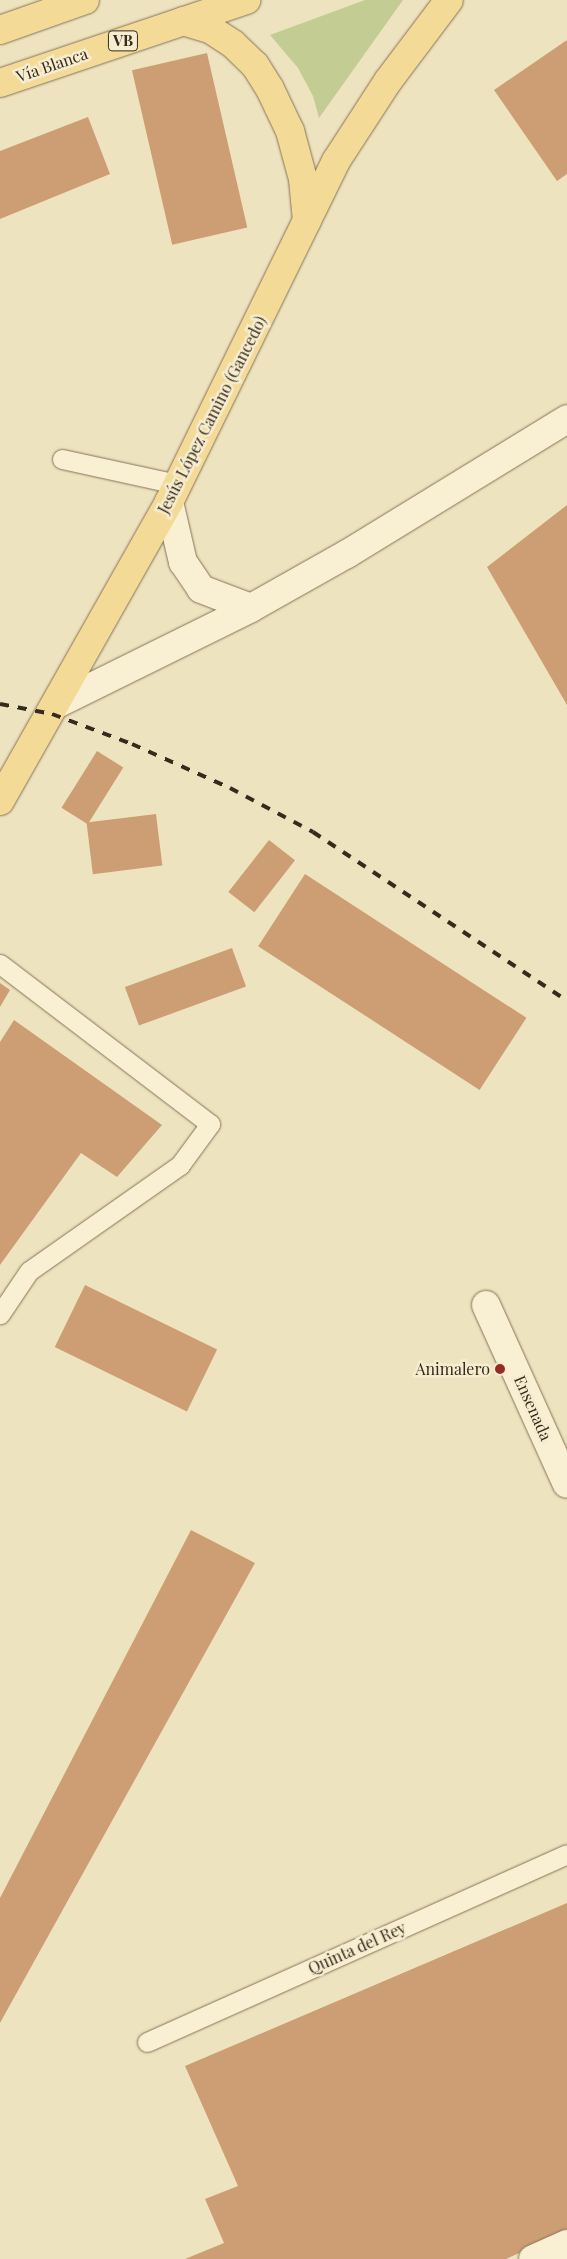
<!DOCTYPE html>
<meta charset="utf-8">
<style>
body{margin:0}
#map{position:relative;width:567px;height:2259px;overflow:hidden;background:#eee3bf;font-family:"Playfair Display",serif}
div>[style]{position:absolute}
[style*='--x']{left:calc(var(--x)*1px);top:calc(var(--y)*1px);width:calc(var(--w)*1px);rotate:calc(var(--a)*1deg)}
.green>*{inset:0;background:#c3cc93}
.building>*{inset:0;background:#cd9e74;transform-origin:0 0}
.roads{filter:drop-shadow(0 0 1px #877357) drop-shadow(0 0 1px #877357)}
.service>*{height:19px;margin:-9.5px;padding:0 9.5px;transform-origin:9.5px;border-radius:9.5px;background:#f9efd2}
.minor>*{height:28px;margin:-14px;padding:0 14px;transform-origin:14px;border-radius:14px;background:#f9efd2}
.tertiary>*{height:28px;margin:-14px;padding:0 14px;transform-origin:14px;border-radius:14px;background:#f9efd2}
.primary>*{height:28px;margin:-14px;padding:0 14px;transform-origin:14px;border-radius:14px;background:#f3da96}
.rail>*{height:4px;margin-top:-2px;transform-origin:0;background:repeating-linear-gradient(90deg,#362a1c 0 9px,transparent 0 18px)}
.dots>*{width:14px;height:14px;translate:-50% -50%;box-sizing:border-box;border:2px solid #f6eccf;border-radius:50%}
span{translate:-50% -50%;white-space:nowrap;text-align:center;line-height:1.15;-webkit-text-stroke:5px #f6eccf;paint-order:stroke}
.shield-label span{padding:1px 4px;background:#f6eccf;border:1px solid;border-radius:4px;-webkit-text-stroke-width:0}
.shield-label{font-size:15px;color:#362a1c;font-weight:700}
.street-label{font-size:16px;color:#362a1c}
.poi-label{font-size:16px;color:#362a1c}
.right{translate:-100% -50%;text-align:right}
</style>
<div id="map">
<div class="green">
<i style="clip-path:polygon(365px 0,403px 0,319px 118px,313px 96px,298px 68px,270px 35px)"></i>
</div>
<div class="building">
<i style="clip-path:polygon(567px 40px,567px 174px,557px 181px,494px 90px)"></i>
<i style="left:207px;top:53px;width:179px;height:77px;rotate:77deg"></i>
<i style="clip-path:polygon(88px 117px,110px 174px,0 219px,0 151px)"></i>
<i style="clip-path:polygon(567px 505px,567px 705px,487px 567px)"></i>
<i style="left:97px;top:751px;width:31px;height:67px;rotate:32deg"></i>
<i style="left:156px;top:814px;width:52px;height:70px;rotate:83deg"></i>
<i style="left:269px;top:840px;width:33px;height:66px;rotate:38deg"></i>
<i style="left:305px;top:874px;width:264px;height:86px;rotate:33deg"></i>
<i style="left:232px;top:948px;width:41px;height:114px;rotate:70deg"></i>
<i style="clip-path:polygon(0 983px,10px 990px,0 1007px)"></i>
<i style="clip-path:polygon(14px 1020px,162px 1125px,117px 1177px,81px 1153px,0 1265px,0 1042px)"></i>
<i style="left:85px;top:1285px;width:147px;height:69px;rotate:26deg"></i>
<i style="clip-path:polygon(191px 1530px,255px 1563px,0 2023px,0 1898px)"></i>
<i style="clip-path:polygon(567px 1903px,567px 2232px,506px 2259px,185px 2259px,224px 2243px,205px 2199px,238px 2186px,185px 2066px)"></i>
</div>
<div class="roads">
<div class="service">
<i style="--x:62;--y:459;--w:118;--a:12.3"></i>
<i style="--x:0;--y:964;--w:264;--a:37.3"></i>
<i style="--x:210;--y:1124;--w:51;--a:126.2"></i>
<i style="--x:180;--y:1165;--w:184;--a:144.9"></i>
<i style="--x:29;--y:1271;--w:52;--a:124"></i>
<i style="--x:147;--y:2042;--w:460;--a:-24.1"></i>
</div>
<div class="minor">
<i style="--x:486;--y:1305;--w:196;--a:65.7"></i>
<i style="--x:533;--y:2259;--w:37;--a:-24"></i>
</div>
<div class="tertiary">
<i style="--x:169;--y:502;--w:62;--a:76.9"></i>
<i style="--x:183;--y:562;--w:32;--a:56"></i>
<i style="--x:201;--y:589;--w:53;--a:20.8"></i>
<i style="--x:59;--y:703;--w:214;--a:-26.3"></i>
<i style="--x:251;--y:608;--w:110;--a:-29.4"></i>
<i style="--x:347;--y:554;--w:258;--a:-31.5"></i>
</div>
<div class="primary">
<i style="--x:183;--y:21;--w:28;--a:17"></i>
<i style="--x:210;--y:29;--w:27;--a:33"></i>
<i style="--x:233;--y:44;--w:30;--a:44"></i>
<i style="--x:255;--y:65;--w:28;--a:58"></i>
<i style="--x:270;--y:89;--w:47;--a:64.5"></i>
<i style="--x:290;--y:131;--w:50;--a:74.8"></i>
<i style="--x:303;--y:179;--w:42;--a:84.6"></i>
<i style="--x:0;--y:30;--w:90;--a:-19.4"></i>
<i style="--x:0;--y:83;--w:260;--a:-18.6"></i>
<i style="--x:0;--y:801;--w:343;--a:-60.5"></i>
<i style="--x:169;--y:502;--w:380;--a:-63.9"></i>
<i style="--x:336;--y:161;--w:95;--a:-57"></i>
<i style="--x:388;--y:81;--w:101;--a:-53"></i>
</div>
</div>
<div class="rail">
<i style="--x:0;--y:704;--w:53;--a:10.9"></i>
<i style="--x:52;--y:714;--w:85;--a:20.6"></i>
<i style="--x:132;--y:744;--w:107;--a:24.2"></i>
<i style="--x:230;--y:788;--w:94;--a:27.9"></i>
<i style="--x:313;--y:832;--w:305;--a:33.6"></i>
</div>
<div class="dots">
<i style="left:500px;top:1369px;background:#972c27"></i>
</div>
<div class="shield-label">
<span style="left:123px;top:41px">VB</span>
</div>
<div class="street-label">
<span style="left:52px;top:65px;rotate:-19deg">Vía Blanca</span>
<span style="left:212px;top:415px;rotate:-63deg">Jesús López Camino (Gancedo)</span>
<span style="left:533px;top:1408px;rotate:66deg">Ensenada</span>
<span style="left:357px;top:1948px;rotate:-24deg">Quinta del Rey</span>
</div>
<div class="poi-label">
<span class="right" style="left:490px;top:1369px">Animalero</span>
</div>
</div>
